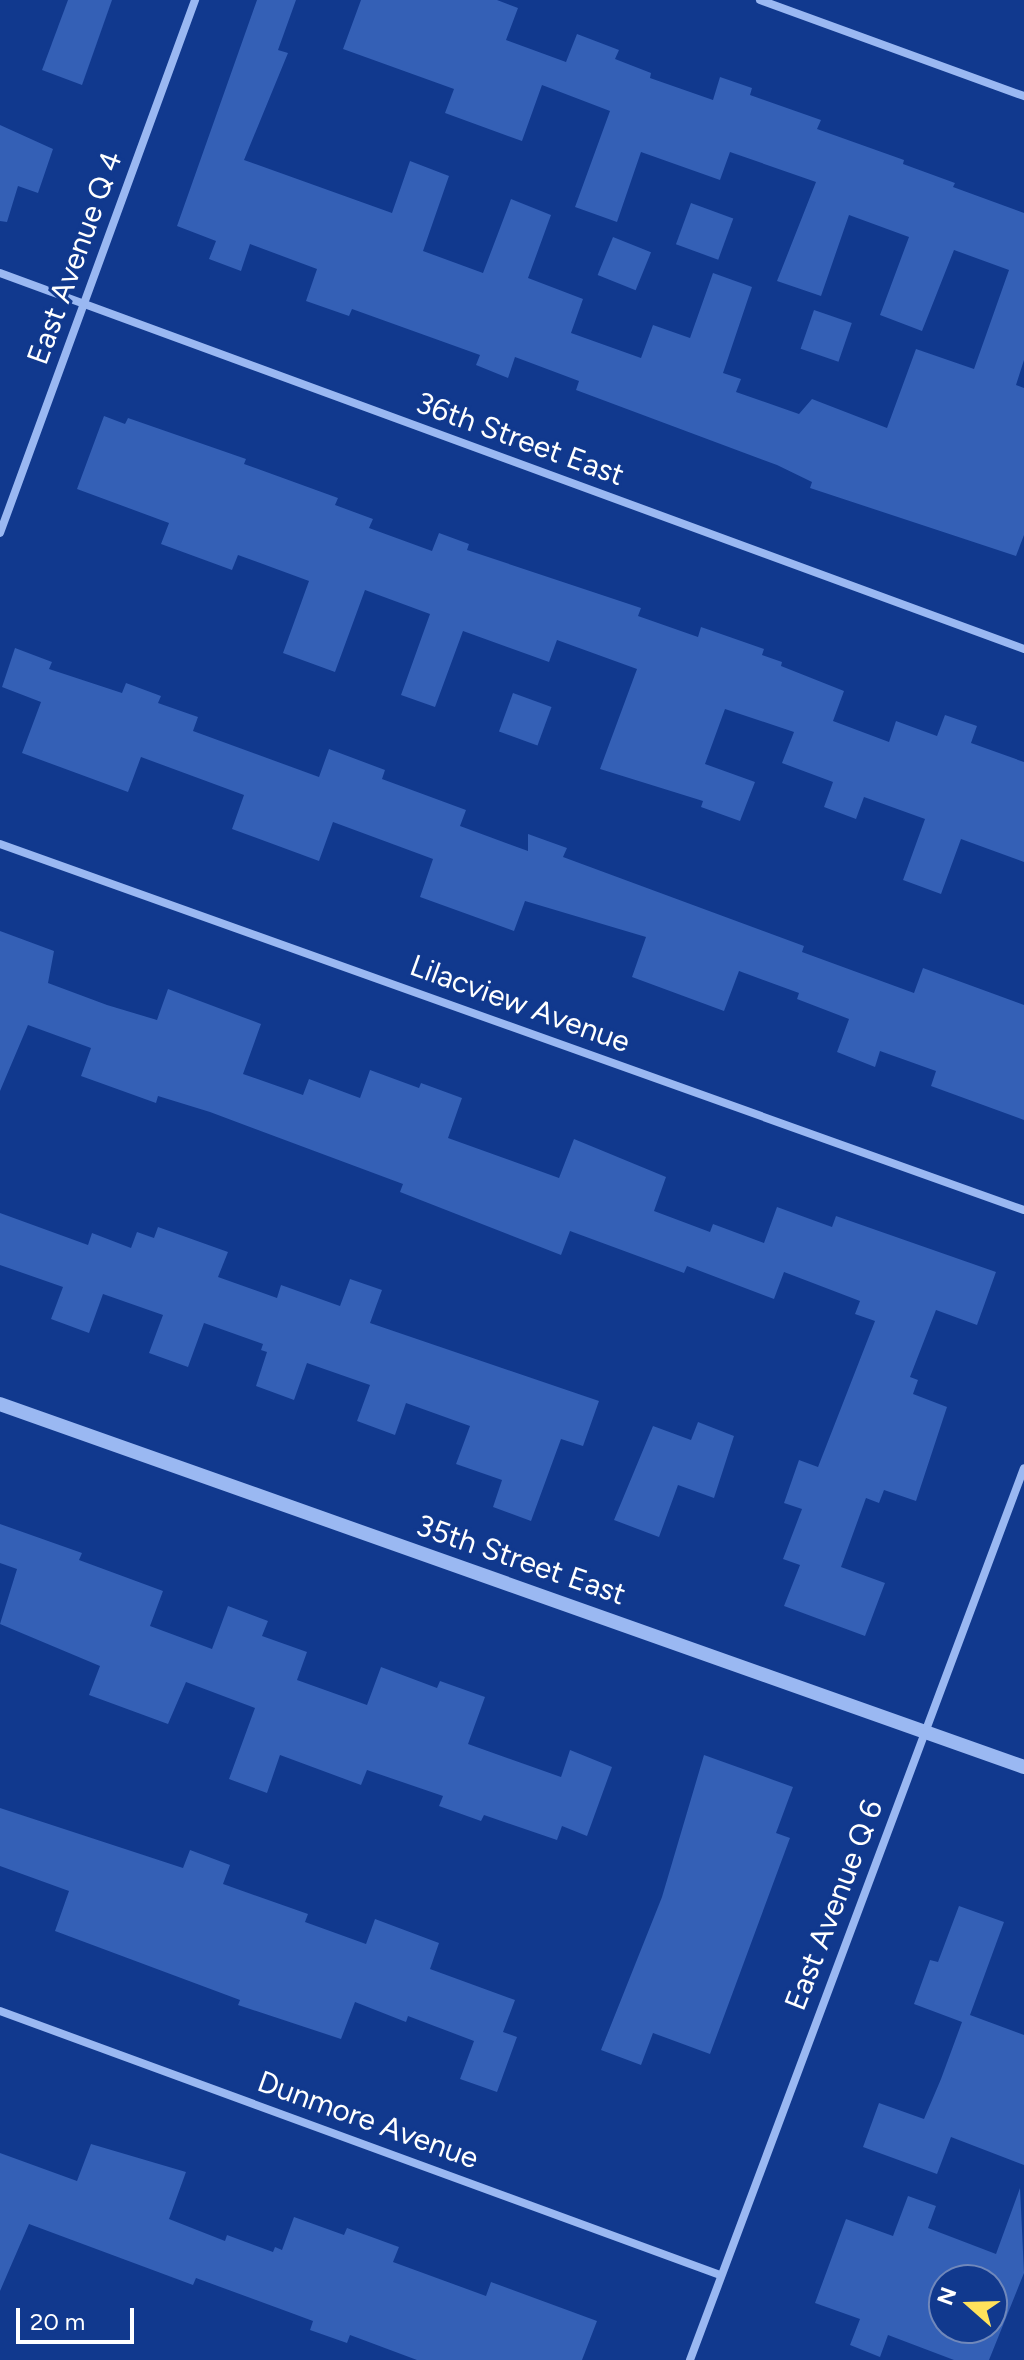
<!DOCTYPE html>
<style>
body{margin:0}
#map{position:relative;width:1024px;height:2360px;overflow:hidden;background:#11398e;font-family:Figtree,sans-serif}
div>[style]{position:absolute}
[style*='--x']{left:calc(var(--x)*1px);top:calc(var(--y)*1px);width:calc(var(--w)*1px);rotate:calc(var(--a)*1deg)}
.building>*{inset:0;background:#3460b6;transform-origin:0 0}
.minor>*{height:8px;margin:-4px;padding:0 4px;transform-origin:4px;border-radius:4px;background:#9ab8f2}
.tertiary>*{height:14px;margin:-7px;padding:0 7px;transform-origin:7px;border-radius:7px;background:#9ab8f2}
span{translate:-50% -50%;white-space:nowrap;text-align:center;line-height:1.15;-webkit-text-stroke:6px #11398e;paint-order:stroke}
.street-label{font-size:30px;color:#fff}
.north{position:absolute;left:928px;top:2264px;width:80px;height:80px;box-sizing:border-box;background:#11398e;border:2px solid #7088bb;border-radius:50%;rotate:290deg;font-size:22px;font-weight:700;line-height:32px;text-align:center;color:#fff}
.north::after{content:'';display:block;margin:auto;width:28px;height:36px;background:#ffe25b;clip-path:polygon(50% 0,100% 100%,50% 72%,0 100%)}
.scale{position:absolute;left:16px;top:2308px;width:118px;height:36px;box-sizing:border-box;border:4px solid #fff;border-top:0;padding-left:10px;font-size:24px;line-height:28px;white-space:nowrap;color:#fff;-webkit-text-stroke:6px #11398e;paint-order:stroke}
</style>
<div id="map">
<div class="building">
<i style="clip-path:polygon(68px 0,112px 0,82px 85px,42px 70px)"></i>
<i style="clip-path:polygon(257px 0,296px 0,278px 50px,288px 53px,244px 160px,392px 213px,410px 161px,449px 176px,423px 251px,483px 273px,511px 199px,551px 215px,528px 278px,583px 299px,571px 333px,641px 358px,653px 325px,690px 338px,713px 273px,752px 287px,723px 373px,741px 379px,736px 392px,799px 414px,812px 399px,887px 428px,916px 349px,974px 369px,1009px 270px,954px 250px,922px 331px,880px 315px,909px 237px,849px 215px,821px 296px,777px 281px,816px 182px,730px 152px,720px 180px,641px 152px,617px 222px,575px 207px,610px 111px,542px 85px,522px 141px,445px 113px,454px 89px,343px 49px,361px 0,497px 0,518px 8px,506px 40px,566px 62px,577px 34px,619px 50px,615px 59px,651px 73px,650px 78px,713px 100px,720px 77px,752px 88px,750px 95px,821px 120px,817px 129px,904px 160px,903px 164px,955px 183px,953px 187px,1024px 213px,1024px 360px,1016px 385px,1024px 388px,1024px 535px,1016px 556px,810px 488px,812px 482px,777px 465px,576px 390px,579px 381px,515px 357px,508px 378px,476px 365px,480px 355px,352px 309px,349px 316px,306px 301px,317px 269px,250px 244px,241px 271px,209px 259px,216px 241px,177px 226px)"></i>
<i style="clip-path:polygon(0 125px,53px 149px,38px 193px,18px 186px,7px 222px,0 221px)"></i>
<i style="left:691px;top:203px;width:45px;height:44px;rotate:20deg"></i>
<i style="left:613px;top:237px;width:41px;height:41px;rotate:22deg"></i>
<i style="left:814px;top:310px;width:40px;height:41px;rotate:19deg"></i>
<i style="clip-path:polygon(104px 416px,125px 424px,128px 418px,246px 459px,244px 464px,338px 498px,335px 505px,373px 519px,369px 528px,432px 551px,439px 533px,469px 544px,467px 550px,641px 608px,638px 616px,698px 637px,701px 627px,764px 649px,762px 655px,782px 662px,781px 666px,844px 691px,833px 721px,889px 742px,896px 721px,937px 736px,945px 715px,977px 726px,971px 743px,1024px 762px,1024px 862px,961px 839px,941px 894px,903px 880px,925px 819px,864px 797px,856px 819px,824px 807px,833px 782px,782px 763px,794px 732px,725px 709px,705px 764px,755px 782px,740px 821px,701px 807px,703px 801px,600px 769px,637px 669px,557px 640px,549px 662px,463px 631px,435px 707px,401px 695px,430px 614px,365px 590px,335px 672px,283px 653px,309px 581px,238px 555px,232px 570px,161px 544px,169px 523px,77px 489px)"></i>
<i style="clip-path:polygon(15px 648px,52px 662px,49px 669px,122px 693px,126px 683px,161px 696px,158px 703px,198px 717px,193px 731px,319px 777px,329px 749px,385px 770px,382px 779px,466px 810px,460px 826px,528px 851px,528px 834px,567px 848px,563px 857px,804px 946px,802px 952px,914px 993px,923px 968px,1024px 1005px,1024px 1120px,931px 1086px,936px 1071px,880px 1051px,875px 1067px,837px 1052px,849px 1019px,797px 999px,799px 993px,739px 971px,724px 1011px,632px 977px,646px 937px,525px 901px,514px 931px,420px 897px,433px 859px,333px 822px,319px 861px,232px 829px,244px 795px,141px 757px,128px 792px,22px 753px,41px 702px,2px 687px)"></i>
<i style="left:513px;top:693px;width:41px;height:41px;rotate:20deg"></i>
<i style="clip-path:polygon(0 931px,54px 951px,48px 983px,107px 1005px,157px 1020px,168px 989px,261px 1024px,243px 1074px,303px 1095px,309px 1079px,360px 1098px,370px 1070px,419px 1088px,421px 1083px,462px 1098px,448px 1138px,559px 1178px,574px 1139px,666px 1177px,654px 1211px,710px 1232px,713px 1224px,764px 1243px,777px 1207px,832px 1227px,836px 1216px,996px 1272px,977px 1325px,936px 1310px,910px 1377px,918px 1380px,913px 1394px,947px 1407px,916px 1501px,884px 1490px,879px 1503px,866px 1498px,841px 1567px,885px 1583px,865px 1636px,784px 1606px,800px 1565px,783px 1559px,802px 1509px,784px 1503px,799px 1460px,818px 1467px,875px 1321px,855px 1314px,860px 1301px,784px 1272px,774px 1299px,687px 1266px,684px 1273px,570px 1231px,561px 1255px,400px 1192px,403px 1184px,210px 1112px,158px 1096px,156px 1103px,81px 1076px,91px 1048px,28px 1025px,0 1091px)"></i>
<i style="clip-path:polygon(0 1213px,88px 1245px,92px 1233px,131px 1248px,137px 1232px,154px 1238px,158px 1227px,228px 1252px,218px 1277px,277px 1298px,281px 1285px,340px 1306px,350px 1279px,382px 1290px,370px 1323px,599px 1401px,583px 1446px,561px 1439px,531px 1521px,493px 1507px,502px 1480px,456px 1464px,470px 1426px,406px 1403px,395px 1435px,357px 1421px,370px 1385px,307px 1363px,294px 1400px,256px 1386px,267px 1352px,261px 1350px,263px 1344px,204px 1323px,188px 1367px,149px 1353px,163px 1315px,103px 1294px,89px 1333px,51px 1319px,63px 1287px,0 1265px)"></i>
<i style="clip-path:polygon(698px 1422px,734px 1436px,714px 1498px,678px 1485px,659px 1537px,614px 1520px,653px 1426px,691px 1440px)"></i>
<i style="clip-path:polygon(0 1524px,82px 1553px,79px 1560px,163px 1591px,150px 1626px,212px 1649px,228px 1606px,268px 1621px,262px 1636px,307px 1652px,297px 1680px,367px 1705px,381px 1667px,437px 1688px,440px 1681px,485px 1697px,468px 1744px,561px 1777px,570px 1750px,612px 1767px,587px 1836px,562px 1826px,557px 1840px,484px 1815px,481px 1821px,439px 1806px,443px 1796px,367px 1770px,361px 1785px,280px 1755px,267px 1793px,229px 1779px,255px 1708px,186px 1682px,168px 1724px,89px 1695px,100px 1666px,0 1624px,17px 1569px,0 1563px)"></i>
<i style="clip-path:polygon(704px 1755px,793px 1787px,776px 1833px,790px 1838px,710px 2054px,653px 2033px,641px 2065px,601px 2050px,662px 1897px)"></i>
<i style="clip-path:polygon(0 1808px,183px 1868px,190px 1850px,230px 1865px,223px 1884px,308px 1914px,305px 1922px,366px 1944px,375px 1919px,439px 1943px,430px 1969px,515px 2000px,503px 2032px,517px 2037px,497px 2092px,460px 2079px,474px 2041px,408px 2016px,406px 2022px,355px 2002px,341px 2039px,238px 2005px,240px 2000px,55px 1931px,69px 1891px,0 1866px)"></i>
<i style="clip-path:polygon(959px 1906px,1004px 1922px,970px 2015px,1024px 2035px,1024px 2165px,951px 2137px,937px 2174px,863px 2147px,879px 2103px,924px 2119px,941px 2079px,962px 2022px,914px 2004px,930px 1960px,938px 1962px)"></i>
<i style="clip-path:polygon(91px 2144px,186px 2172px,169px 2219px,225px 2241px,227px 2235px,273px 2252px,275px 2247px,282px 2250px,294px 2217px,344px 2235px,347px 2228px,399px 2247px,393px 2262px,486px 2296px,491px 2282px,597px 2321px,582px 2360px,417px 2360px,350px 2335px,347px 2343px,310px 2330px,313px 2321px,196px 2278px,193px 2285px,29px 2224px,0 2291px,0 2153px,77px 2181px)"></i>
<i style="clip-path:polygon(evenodd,1020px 2188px,1024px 2273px,989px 2360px,954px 2360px,888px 2335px,880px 2357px,850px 2345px,860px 2319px,815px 2303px,846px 2219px,893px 2236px,908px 2196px,936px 2206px,928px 2228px,996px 2254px,1020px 2188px,944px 2280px,992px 2280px,992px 2328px,944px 2328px,944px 2280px)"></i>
</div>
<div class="minor">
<i style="--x:760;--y:0;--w:281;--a:20"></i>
<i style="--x:0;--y:273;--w:1091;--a:20.16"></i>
<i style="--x:0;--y:533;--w:568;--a:-69.9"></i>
<i style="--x:0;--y:844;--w:1087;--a:19.67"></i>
<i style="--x:0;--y:2011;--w:767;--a:20.14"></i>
<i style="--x:690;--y:2360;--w:952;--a:-69.47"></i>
</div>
<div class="tertiary">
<i style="--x:0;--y:1404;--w:1086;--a:19.52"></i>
</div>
<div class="street-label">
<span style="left:75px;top:258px;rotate:-70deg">East Avenue Q 4</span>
<span style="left:520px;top:439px;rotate:20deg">36th Street East</span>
<span style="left:520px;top:1004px;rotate:20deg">Lilacview Avenue</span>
<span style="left:521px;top:1560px;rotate:19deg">35th Street East</span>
<span style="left:834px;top:1905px;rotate:-69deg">East Avenue Q 6</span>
<span style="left:368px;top:2120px;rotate:20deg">Dunmore Avenue</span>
</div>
<div class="north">N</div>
<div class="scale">20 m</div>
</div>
